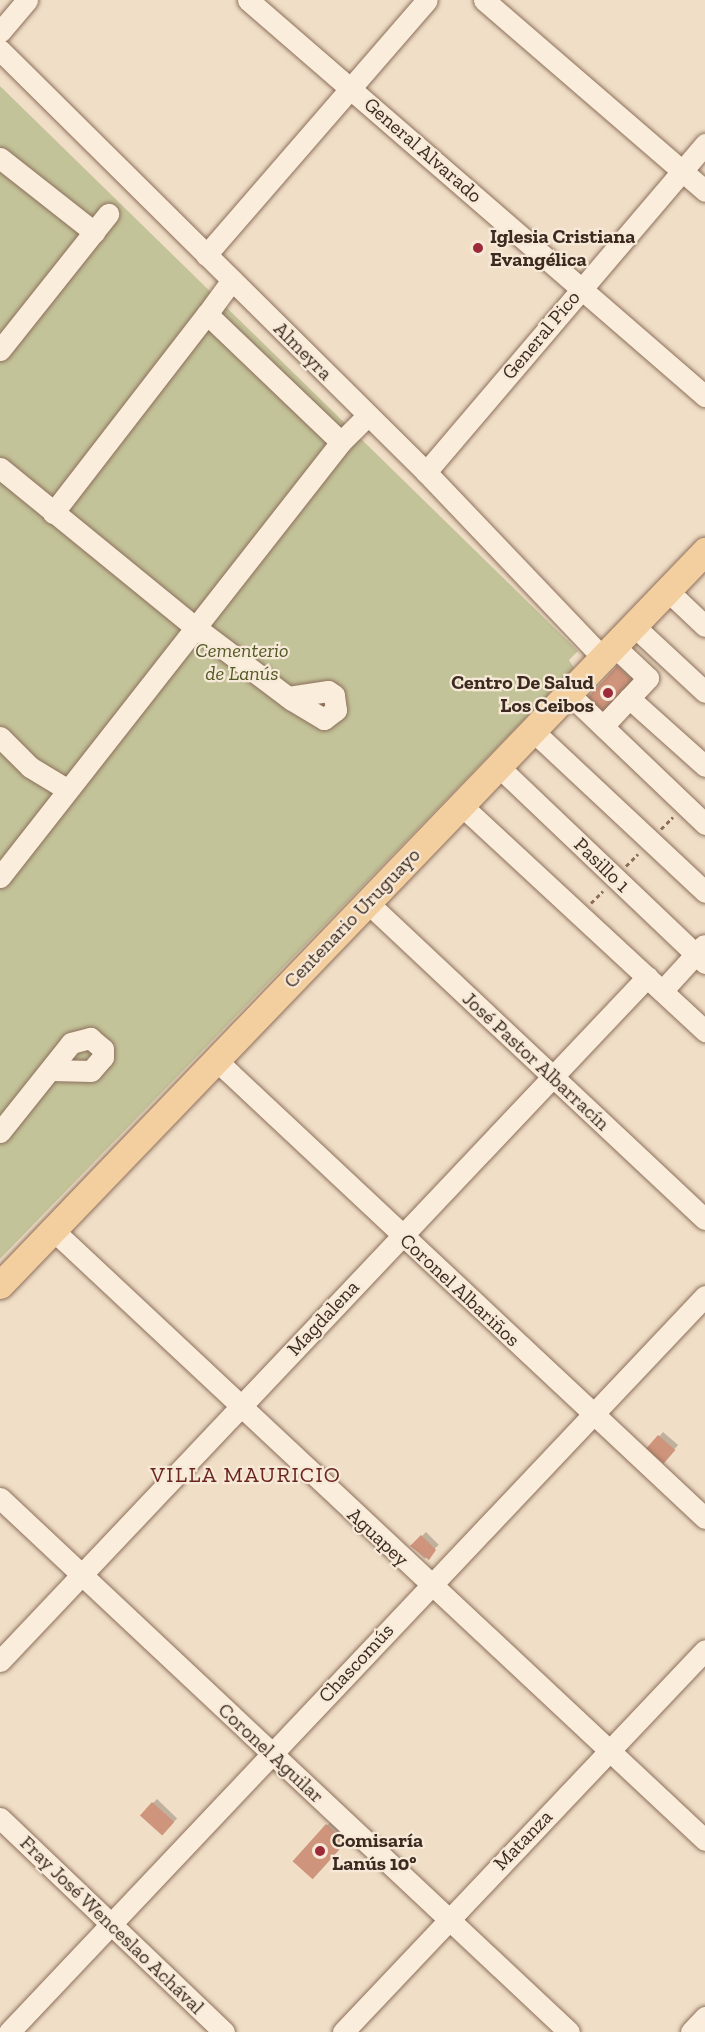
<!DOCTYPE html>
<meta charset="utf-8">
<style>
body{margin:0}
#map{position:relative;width:705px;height:2032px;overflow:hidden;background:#f0dec7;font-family:"Zilla Slab",serif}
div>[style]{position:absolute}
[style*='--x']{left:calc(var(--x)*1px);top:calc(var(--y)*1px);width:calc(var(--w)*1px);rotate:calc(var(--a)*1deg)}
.cemetery>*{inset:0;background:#c3c399}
.shadow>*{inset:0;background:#0003;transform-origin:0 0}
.building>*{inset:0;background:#cf947c;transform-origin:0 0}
.path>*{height:3px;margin-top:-1.5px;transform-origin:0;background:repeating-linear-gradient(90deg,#8c6f5b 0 4.5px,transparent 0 7.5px)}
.roads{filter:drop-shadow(0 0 2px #8c6f5b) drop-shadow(0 0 2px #8c6f5b)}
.minor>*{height:21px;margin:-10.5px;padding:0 10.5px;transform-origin:10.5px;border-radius:10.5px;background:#faeddb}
.major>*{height:27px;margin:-13.5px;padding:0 13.5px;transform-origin:13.5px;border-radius:13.5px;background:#f3ce9f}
.dots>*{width:16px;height:16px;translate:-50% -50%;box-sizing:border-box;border:3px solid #f7e9d7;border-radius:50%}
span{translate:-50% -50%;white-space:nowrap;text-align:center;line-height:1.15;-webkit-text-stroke:4.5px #f7e9d7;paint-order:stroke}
.street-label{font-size:20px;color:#3c2a20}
.poi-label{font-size:20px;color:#3c2a20;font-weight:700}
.left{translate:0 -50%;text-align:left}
.right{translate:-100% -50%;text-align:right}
.park-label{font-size:20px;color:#535926;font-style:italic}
.quarter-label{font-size:22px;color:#6a241e;letter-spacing:1.5px}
</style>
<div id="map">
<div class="cemetery">
<i style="clip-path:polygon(0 86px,578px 651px,569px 660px,574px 668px,0 1259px)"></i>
</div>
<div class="shadow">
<i style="left:624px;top:660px;width:22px;height:58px;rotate:43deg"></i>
<i style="left:663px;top:1432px;width:20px;height:22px;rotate:41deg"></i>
<i style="left:426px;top:1532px;width:18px;height:20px;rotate:45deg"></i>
<i style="left:157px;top:1799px;width:28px;height:22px;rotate:44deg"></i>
<i style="clip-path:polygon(333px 1819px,352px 1835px,320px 1871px,295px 1861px)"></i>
</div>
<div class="building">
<i style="left:617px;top:666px;width:25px;height:51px;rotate:43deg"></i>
<i style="left:658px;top:1435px;width:23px;height:18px;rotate:41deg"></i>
<i style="clip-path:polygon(421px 1535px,436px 1550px,429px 1560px,410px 1546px)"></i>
<i style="left:152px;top:1802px;width:30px;height:18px;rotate:42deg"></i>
<i style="left:326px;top:1824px;width:27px;height:50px;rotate:42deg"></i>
</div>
<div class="path">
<i style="--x:661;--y:829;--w:17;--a:-45"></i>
<i style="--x:626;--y:866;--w:17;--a:-45"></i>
<i style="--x:591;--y:903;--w:17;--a:-45"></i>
</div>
<div class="roads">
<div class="minor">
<i style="--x:248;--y:0;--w:605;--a:40.91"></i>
<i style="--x:484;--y:0;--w:292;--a:40.8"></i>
<i style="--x:0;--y:32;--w:42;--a:-49.8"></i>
<i style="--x:0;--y:50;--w:600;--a:44.73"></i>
<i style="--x:426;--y:472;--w:255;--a:46.4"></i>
<i style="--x:0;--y:158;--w:120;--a:38.2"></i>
<i style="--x:206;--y:255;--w:337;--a:-49.1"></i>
<i style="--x:232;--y:280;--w:42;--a:126.3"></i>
<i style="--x:207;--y:314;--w:185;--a:43.7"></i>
<i style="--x:0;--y:350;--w:174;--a:-51.5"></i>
<i style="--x:0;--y:468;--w:252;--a:39.2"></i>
<i style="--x:195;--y:627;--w:116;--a:37"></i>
<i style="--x:288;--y:697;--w:5;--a:37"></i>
<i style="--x:292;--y:700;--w:37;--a:31"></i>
<i style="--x:324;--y:719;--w:15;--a:-37"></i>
<i style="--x:336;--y:710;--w:15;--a:-98"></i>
<i style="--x:334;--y:695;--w:7;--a:-146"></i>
<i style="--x:328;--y:691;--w:40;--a:171.5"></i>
<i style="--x:426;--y:472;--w:431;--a:-49.6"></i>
<i style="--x:53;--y:513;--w:252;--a:-52.3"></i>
<i style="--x:668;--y:591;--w:51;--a:43.4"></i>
<i style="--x:634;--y:626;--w:97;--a:42.9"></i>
<i style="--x:568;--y:693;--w:190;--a:43.7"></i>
<i style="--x:629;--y:698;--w:102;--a:41.8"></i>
<i style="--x:603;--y:726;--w:66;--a:-46.8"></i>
<i style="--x:648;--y:678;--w:47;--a:-136.7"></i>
<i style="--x:532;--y:730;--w:237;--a:43.1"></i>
<i style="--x:0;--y:737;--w:42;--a:45"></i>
<i style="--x:30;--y:767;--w:44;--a:31.2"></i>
<i style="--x:498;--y:766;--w:286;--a:43.6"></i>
<i style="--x:461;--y:805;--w:333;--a:42.8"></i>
<i style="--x:0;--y:877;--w:553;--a:-51.91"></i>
<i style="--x:341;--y:442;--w:38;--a:-45"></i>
<i style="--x:367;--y:902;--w:463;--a:43.2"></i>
<i style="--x:662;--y:991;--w:62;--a:-47.6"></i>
<i style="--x:216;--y:1060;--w:670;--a:43.13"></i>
<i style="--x:0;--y:1132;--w:114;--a:-51.4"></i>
<i style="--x:71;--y:1043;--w:20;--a:-15"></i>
<i style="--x:90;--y:1038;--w:17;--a:40"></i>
<i style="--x:103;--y:1049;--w:8;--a:90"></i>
<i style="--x:103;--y:1057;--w:18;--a:131"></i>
<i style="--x:91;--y:1071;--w:40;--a:-178.6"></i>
<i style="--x:53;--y:1230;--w:893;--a:43.09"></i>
<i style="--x:0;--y:1498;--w:780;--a:43.18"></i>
<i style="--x:0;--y:1661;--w:942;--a:-46.59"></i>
<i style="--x:0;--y:1818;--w:310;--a:43.7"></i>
<i style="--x:9;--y:2032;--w:1013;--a:-46.6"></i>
<i style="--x:343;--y:2032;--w:526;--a:-46.54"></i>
<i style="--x:691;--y:2032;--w:21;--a:-47"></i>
</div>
<div class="major">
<i style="--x:0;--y:1285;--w:1018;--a:-46.15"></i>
</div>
</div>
<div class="dots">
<i style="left:478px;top:248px;background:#9d2a39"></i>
<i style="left:608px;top:693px;background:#9d2a39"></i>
<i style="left:320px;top:1851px;background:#9d2a39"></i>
</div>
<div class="street-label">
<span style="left:423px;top:150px;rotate:41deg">General Alvarado</span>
<span style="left:541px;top:335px;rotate:-50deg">General Pico</span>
<span style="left:303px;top:351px;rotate:45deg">Almeyra</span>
<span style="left:602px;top:865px;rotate:44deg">Pasillo 1</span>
<span style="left:352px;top:918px;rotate:-46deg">Centenario Uruguayo</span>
<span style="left:536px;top:1061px;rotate:43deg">José Pastor Albarracín</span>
<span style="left:460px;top:1290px;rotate:43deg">Coronel Albariños</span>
<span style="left:323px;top:1318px;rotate:-47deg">Magdalena</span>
<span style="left:378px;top:1537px;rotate:43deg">Aguapey</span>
<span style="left:356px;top:1663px;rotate:-47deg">Chascomús</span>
<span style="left:271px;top:1753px;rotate:43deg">Coronel Aguilar</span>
<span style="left:523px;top:1840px;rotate:-46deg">Matanza</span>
<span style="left:112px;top:1925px;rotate:44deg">Fray José Wenceslao Achával</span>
</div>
<div class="poi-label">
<span class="left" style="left:490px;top:248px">Iglesia Cristiana<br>Evangélica</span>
<span class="right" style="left:594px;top:694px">Centro De Salud<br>Los Ceibos</span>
<span class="left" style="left:332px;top:1852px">Comisaría<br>Lanús 10°</span>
</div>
<div class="park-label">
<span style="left:242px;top:662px">Cementerio<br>de Lanús</span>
</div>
<div class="quarter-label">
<span style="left:246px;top:1475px">VILLA MAURICIO</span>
</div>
</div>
